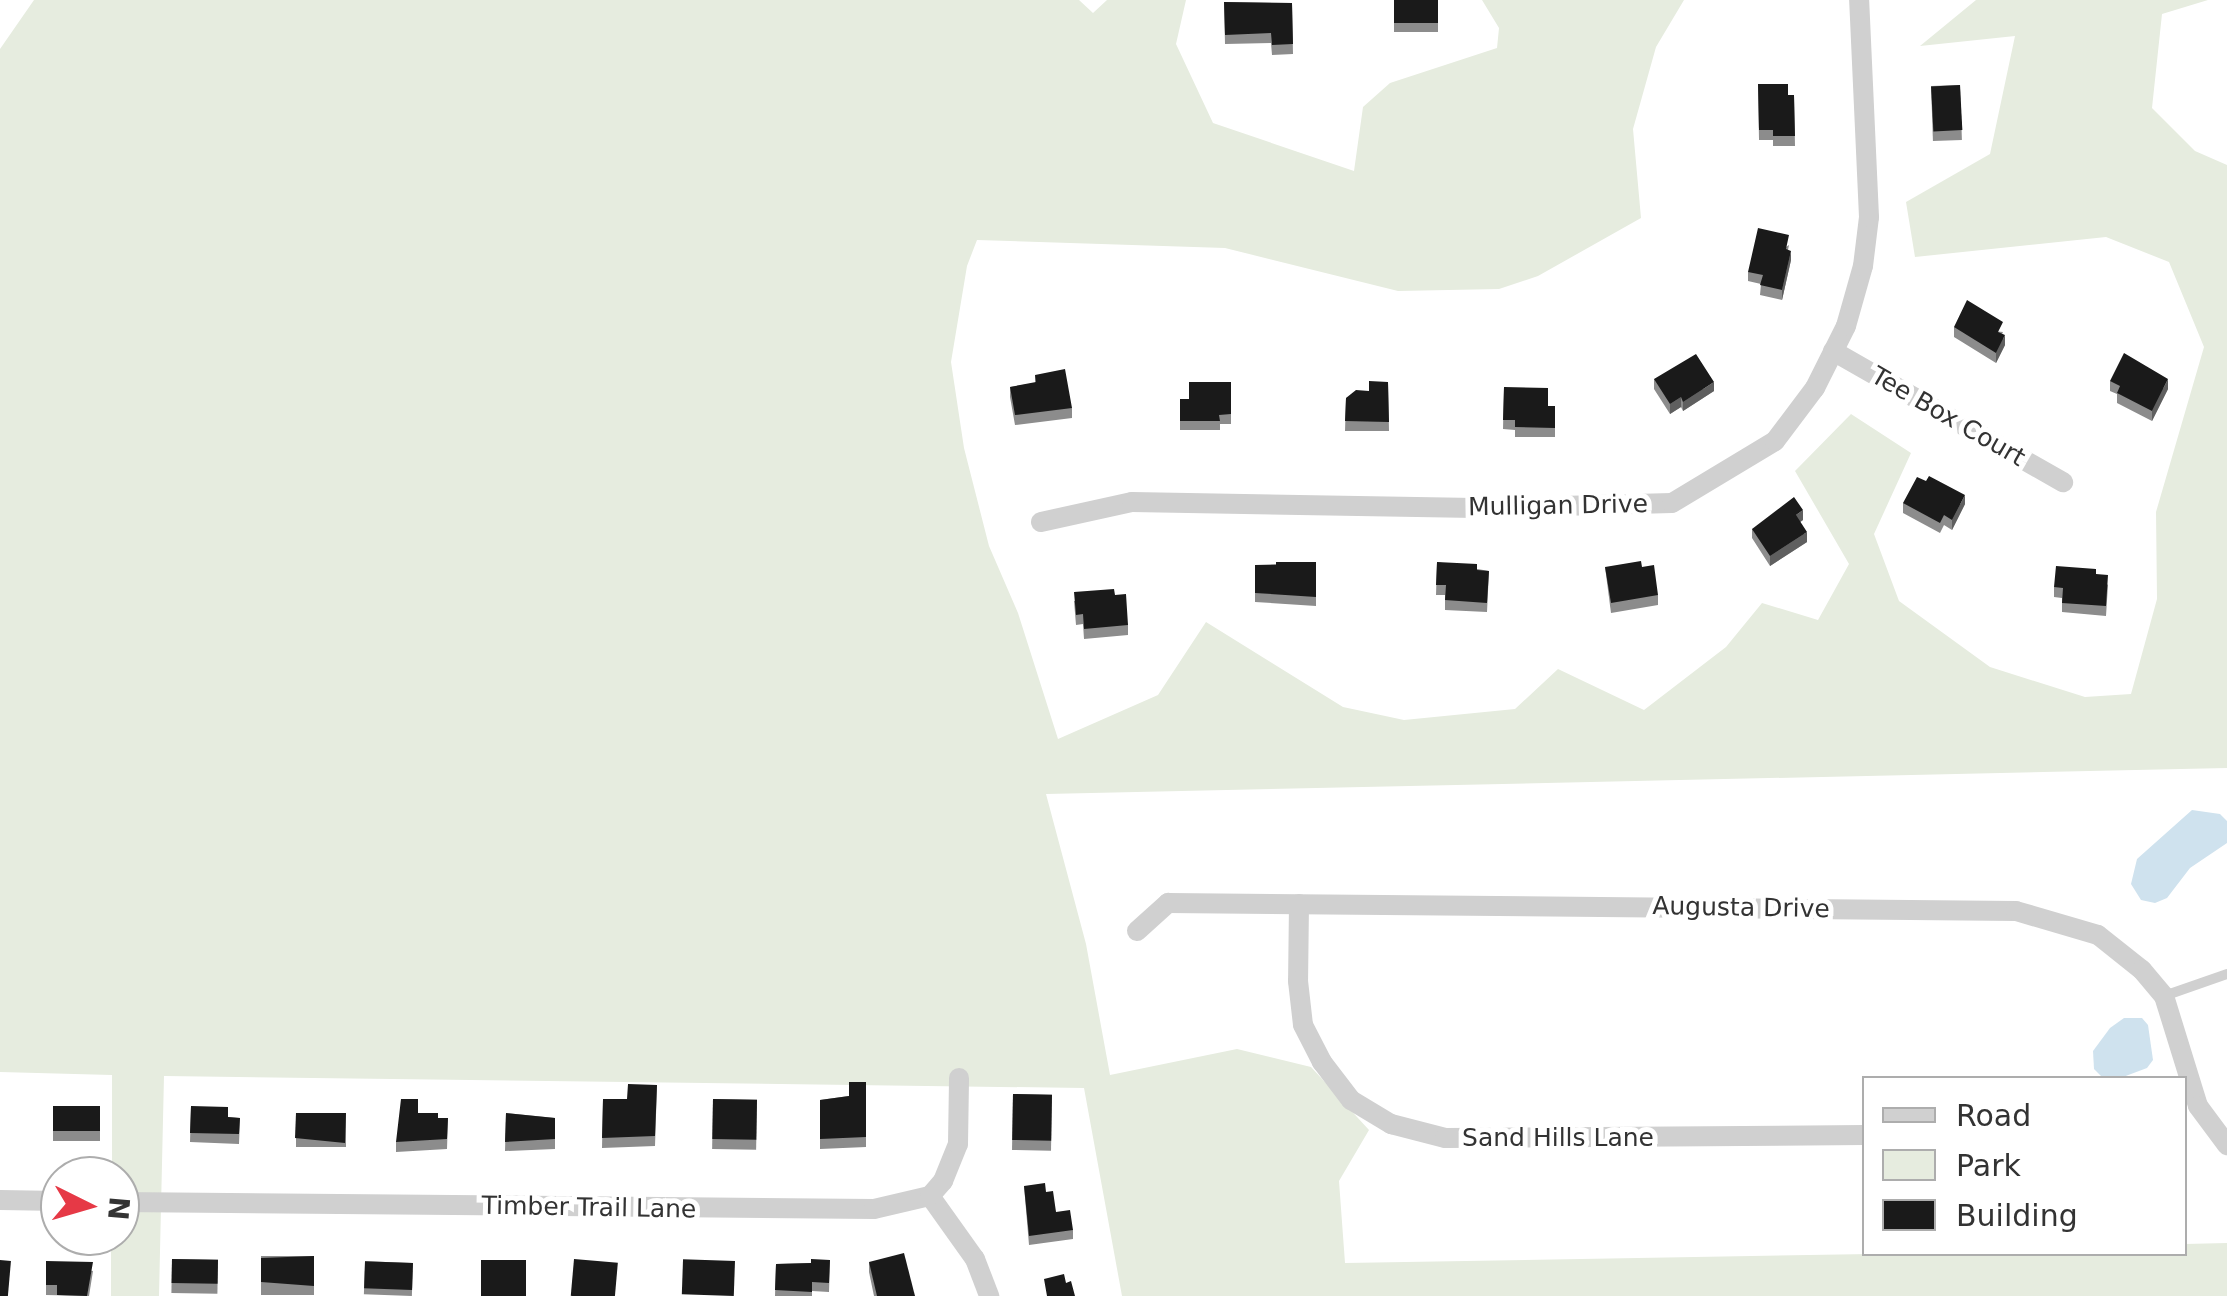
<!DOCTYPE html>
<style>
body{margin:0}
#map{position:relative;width:2227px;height:1296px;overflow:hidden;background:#fff;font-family:"DejaVu Sans",sans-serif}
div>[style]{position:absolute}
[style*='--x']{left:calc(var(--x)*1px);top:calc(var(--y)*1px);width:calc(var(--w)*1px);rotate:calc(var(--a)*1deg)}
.green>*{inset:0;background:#e6ecdf}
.water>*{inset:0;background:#cfe2ee}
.service>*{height:10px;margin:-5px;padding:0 5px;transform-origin:5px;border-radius:5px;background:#d0d0d0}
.minor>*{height:20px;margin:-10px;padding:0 10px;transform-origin:10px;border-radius:10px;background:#d0d0d0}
.wall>*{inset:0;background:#8c8c8c;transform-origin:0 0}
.shaded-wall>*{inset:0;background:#5f5f5f}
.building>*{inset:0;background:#1a1a1a;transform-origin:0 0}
span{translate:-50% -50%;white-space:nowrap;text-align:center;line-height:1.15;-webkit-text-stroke:10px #fff;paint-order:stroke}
.street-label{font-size:25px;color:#333}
.legend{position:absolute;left:1862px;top:1076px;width:325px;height:180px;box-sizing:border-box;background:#fff;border:2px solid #adadad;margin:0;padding:12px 18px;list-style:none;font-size:30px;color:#333}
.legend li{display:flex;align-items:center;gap:20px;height:50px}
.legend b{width:50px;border:2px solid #adadad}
.north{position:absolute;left:40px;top:1156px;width:100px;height:100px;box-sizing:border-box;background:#fff;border:2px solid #adadad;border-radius:50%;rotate:95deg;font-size:28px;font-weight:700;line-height:40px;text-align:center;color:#333}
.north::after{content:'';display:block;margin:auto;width:35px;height:45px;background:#e63946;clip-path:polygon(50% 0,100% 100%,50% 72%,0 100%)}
</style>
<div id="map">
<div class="green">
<i style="clip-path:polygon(34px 0,1079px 0,1093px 13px,1107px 0,1186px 0,1176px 44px,1213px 123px,1354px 171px,1363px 107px,1390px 83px,1497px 48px,1499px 28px,1482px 0,1684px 0,1656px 47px,1633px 129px,1641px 218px,1538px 276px,1499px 289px,1398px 291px,1225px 248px,977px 240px,967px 266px,951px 362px,964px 448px,989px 546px,1018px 613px,1058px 739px,1158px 695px,1206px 622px,1343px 707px,1404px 720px,1515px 709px,1558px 669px,1644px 710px,1726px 647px,1762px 603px,1818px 620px,1849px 564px,1795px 471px,1851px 414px,1911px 453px,1874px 534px,1899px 601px,1990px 667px,2085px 697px,2131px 694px,2157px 599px,2156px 512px,2204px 347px,2169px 262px,2106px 237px,1915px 257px,1906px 202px,1990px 154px,2015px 36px,1920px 46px,1976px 0,2208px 0,2162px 14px,2152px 108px,2195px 151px,2227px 165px,2227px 768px,1046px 794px,1086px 944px,1110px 1075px,1237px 1049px,1311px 1067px,1369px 1130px,1339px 1181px,1345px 1263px,1870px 1254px,2184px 1254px,2185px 1244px,2227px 1243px,2227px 1296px,1122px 1296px,1084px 1088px,164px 1076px,159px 1296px,111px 1296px,111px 1236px,120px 1236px,120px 1176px,112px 1176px,112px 1075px,0 1072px,0 49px)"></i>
</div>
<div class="water">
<i style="clip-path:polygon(2192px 810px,2220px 814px,2227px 821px,2227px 843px,2190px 868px,2167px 898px,2155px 903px,2141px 900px,2131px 884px,2137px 859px)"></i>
<i style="clip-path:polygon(2124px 1018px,2142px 1018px,2148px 1025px,2153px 1060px,2147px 1068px,2123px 1077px,2101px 1076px,2094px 1069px,2093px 1051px,2110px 1028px)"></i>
</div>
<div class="service">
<i style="--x:2164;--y:996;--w:67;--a:-19.2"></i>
</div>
<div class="minor">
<i style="--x:1833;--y:351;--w:265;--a:29.7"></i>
<i style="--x:1041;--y:522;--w:93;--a:-12.4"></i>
<i style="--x:1132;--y:502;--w:358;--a:1"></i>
<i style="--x:1490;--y:508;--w:182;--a:-1.6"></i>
<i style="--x:1672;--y:503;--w:120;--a:-31"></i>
<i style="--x:1775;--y:441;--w:66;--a:-53"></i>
<i style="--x:1815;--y:388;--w:69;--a:-63.4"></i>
<i style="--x:1846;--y:326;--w:62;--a:-74.2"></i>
<i style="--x:1863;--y:266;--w:49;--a:-83"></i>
<i style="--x:1869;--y:217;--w:217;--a:-92.6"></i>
<i style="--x:1299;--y:904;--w:77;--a:90.7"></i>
<i style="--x:1298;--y:981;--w:44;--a:83.5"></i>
<i style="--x:1303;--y:1025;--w:42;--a:62.8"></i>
<i style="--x:1322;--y:1062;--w:48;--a:52.7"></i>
<i style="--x:1351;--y:1100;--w:47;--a:31"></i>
<i style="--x:1391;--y:1124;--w:56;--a:14.5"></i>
<i style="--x:1445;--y:1138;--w:419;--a:-0.4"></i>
<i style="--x:1137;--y:931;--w:42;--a:-42.1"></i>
<i style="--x:1168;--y:903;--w:848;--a:0.54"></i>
<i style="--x:2016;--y:911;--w:85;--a:16.3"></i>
<i style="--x:2098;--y:935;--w:56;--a:38.5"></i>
<i style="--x:2142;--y:970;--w:34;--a:50"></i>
<i style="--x:2164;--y:996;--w:115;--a:72.8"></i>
<i style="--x:2198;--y:1106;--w:49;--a:53.4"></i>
<i style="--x:930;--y:1196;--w:77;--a:54.5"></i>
<i style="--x:975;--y:1259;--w:40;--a:69"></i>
<i style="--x:0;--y:1200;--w:60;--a:1"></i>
<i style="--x:120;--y:1202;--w:754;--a:0.53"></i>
<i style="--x:874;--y:1209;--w:57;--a:-13.1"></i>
<i style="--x:930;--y:1196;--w:20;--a:-49"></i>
<i style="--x:943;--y:1181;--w:40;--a:-68"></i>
<i style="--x:958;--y:1144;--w:66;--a:-89.1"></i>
</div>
<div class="wall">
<i style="left:1394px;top:0;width:44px;height:32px"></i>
<i style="clip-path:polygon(1224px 2px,1292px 3px,1293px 54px,1272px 55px,1271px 43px,1225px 44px)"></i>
<i style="clip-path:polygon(1758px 84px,1788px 95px,1794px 95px,1795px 146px,1773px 146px,1773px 140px,1759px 140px)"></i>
<i style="left:1960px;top:85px;width:55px;height:29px;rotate:88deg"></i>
<i style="clip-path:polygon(1789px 245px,1788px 250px,1791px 260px,1782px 300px,1760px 295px,1761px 284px,1748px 281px,1748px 272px)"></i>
<i style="clip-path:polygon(1954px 327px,2003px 332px,2002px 334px,2005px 345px,1996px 363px,1954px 337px)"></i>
<i style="clip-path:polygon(1035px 375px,1072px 408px,1072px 418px,1015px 425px,1010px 397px,1010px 387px,1035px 383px)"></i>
<i style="clip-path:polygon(1654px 379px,1714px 391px,1683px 411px,1681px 407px,1670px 414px,1654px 389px)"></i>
<i style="clip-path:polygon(2110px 381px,2168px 389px,2152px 421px,2117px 403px,2117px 394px,2110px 391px)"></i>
<i style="clip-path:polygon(1231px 382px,1231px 424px,1220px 424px,1220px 430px,1180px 430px,1180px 399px,1189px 399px)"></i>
<i style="clip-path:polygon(1388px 382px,1389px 431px,1345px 431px,1346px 398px,1369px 391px)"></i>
<i style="clip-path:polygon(1504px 387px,1548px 406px,1555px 406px,1555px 437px,1515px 437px,1515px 430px,1503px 429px)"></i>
<i style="clip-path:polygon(1903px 503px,1965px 504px,1952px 530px,1944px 525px,1940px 533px,1903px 513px)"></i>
<i style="clip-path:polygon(1803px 520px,1800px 522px,1807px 542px,1770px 566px,1752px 538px,1752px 529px)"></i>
<i style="clip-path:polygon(1316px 562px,1316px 606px,1255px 602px,1255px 565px)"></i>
<i style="clip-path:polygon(1437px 562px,1489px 571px,1487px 612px,1445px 610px,1445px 595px,1436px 595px)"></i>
<i style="clip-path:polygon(1605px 567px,1658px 595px,1658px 605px,1611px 613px)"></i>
<i style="clip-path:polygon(2096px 574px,2108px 585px,2106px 616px,2062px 612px,2062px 598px,2054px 597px,2054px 587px)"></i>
<i style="clip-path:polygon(1115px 595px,1128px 625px,1128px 635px,1084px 639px,1083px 624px,1076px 625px,1074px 601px)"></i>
<i style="clip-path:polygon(866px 1082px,866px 1147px,820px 1149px,820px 1100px,849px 1096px)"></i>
<i style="clip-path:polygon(657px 1085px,655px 1146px,602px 1148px,603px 1099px,627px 1099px)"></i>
<i style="left:1013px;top:1094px;width:39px;height:56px;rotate:1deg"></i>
<i style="left:713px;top:1099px;width:44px;height:50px;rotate:1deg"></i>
<i style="left:53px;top:1106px;width:47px;height:35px"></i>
<i style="clip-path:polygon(191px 1106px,228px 1117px,240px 1118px,239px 1144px,190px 1142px)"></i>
<i style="left:296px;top:1113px;width:50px;height:34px"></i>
<i style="clip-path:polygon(418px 1113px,438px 1118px,448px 1118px,447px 1149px,396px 1152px,396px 1142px)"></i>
<i style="clip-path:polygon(506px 1113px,555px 1118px,555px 1149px,505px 1151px)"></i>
<i style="clip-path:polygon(1024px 1186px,1046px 1192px,1056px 1212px,1073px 1230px,1073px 1239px,1029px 1245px)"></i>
<i style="left:314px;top:1256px;width:39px;height:53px;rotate:90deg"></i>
<i style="left:172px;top:1259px;width:46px;height:34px;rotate:1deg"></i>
<i style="clip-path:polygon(830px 1260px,829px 1292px,812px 1291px,812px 1296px,775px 1296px,776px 1264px,811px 1263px)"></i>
<i style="clip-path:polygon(46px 1261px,93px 1271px,89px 1296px,46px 1295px)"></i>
<i style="clip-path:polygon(869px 1262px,915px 1296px,874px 1296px,869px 1272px)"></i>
<i style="left:413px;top:1263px;width:33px;height:48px;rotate:92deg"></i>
</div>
<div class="shaded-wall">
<i style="clip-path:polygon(1791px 251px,1791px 260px,1782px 300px,1782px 290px)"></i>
<i style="clip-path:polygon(2005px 335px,2005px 345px,1996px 363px,1996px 353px)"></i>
<i style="clip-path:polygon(2168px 379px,2168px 389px,2152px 421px,2152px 411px)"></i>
<i style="clip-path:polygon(1714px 382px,1714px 391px,1683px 411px,1683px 402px)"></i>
<i style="clip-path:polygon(1681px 397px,1681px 407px,1670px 414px,1670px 404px)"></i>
<i style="clip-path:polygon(1965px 495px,1965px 504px,1952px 530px,1952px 520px)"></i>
<i style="clip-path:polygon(1803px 510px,1803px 520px,1796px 525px,1796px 515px)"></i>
<i style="clip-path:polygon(1807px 532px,1807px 542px,1770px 566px,1770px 556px)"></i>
</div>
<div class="building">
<i style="left:1394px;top:0;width:44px;height:23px"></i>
<i style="clip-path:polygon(1224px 2px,1292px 3px,1293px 44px,1272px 45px,1271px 33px,1225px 35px)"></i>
<i style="clip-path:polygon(1758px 84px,1788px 84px,1788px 95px,1794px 95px,1795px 136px,1773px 136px,1773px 130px,1759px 130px)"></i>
<i style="left:1960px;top:85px;width:45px;height:29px;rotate:87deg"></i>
<i style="clip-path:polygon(1758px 228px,1789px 235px,1786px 249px,1791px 251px,1782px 290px,1760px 285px,1763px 275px,1748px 272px)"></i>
<i style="clip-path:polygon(1967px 300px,2003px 322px,1998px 332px,2005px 335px,1996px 353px,1954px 327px)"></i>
<i style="clip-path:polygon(2124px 353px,2168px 379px,2152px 411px,2117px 393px,2120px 386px,2110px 381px)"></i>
<i style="clip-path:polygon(1696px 354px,1714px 382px,1683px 402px,1681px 397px,1670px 404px,1654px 379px)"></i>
<i style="clip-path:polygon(1065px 369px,1072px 408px,1015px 415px,1010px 387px,1036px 382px,1035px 375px)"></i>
<i style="clip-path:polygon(1369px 381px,1388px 382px,1389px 422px,1345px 421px,1346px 398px,1356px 390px,1369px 391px)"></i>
<i style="clip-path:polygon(1189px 382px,1231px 382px,1231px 414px,1219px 415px,1220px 421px,1180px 421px,1180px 399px,1189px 399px)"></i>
<i style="clip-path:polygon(1504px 387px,1548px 388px,1548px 406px,1555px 406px,1555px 428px,1515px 427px,1515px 420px,1503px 420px)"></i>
<i style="clip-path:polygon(1929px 476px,1965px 495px,1952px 520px,1944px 515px,1940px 523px,1903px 503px,1917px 477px,1926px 481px)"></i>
<i style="clip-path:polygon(1794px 497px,1803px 510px,1796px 515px,1807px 532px,1770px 556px,1752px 529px)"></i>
<i style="clip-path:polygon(1641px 561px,1642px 567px,1654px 565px,1658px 595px,1611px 603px,1605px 567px)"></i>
<i style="clip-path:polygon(1276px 562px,1316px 562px,1316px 597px,1255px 593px,1255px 565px,1276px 565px)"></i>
<i style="clip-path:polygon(1437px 562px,1477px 564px,1477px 570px,1489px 571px,1487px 603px,1445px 600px,1446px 585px,1436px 585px)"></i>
<i style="clip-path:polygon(2056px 566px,2096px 569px,2096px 574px,2108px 575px,2106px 606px,2062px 603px,2063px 588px,2054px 587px)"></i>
<i style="clip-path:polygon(1114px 589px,1115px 595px,1126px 594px,1128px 625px,1084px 629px,1083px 614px,1076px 615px,1074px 592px)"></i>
<i style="clip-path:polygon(849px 1082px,866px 1082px,866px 1137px,820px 1139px,820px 1100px,849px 1096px)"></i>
<i style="clip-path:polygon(628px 1084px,657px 1085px,655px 1136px,602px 1138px,603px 1099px,627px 1099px)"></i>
<i style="left:1013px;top:1094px;width:39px;height:46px;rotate:1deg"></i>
<i style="clip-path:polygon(401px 1099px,418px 1099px,418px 1113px,438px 1113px,438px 1118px,448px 1118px,447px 1139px,396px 1142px)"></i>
<i style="left:713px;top:1099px;width:44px;height:40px;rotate:1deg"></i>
<i style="left:53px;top:1106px;width:47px;height:25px"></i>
<i style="clip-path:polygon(191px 1106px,228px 1107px,228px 1117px,240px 1118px,239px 1134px,190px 1133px)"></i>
<i style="clip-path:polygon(296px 1113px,346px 1113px,345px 1143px,295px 1138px)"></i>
<i style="clip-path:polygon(506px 1113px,555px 1118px,555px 1139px,505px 1142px)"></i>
<i style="clip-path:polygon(1045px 1183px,1046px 1192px,1053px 1191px,1056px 1212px,1070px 1210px,1073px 1230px,1029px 1236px,1024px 1186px)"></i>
<i style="clip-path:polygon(904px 1253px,915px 1296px,877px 1296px,869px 1262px)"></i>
<i style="clip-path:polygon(314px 1256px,314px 1286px,261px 1282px,261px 1258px)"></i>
<i style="left:172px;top:1259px;width:46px;height:24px;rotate:1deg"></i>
<i style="left:574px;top:1259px;width:44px;height:37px;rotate:5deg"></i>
<i style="clip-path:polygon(811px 1259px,830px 1260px,829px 1283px,812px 1282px,812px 1292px,775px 1290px,776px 1264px,811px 1263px)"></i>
<i style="left:0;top:1260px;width:11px;height:36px;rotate:5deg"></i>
<i style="left:526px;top:1260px;width:36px;height:45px;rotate:90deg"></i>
<i style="clip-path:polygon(46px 1261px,93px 1262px,87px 1296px,57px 1295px,57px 1285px,46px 1285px)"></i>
<i style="left:735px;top:1261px;width:35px;height:52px;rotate:92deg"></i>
<i style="left:413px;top:1263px;width:27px;height:48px;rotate:92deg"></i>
<i style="clip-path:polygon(1064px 1274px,1066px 1283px,1071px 1281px,1075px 1296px,1047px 1296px,1044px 1279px)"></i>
</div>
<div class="street-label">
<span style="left:1948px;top:417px;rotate:30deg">Tee Box Court</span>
<span style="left:1558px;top:506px;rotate:-1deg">Mulligan Drive</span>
<span style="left:1741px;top:908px;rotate:1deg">Augusta Drive</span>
<span style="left:1558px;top:1138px">Sand Hills Lane</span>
<span style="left:589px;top:1208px;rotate:1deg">Timber Trail Lane</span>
</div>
<ul class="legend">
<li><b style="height:12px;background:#d0d0d0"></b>Road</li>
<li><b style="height:28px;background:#e6ecdf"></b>Park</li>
<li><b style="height:28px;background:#1a1a1a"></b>Building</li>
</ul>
<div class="north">N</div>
</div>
